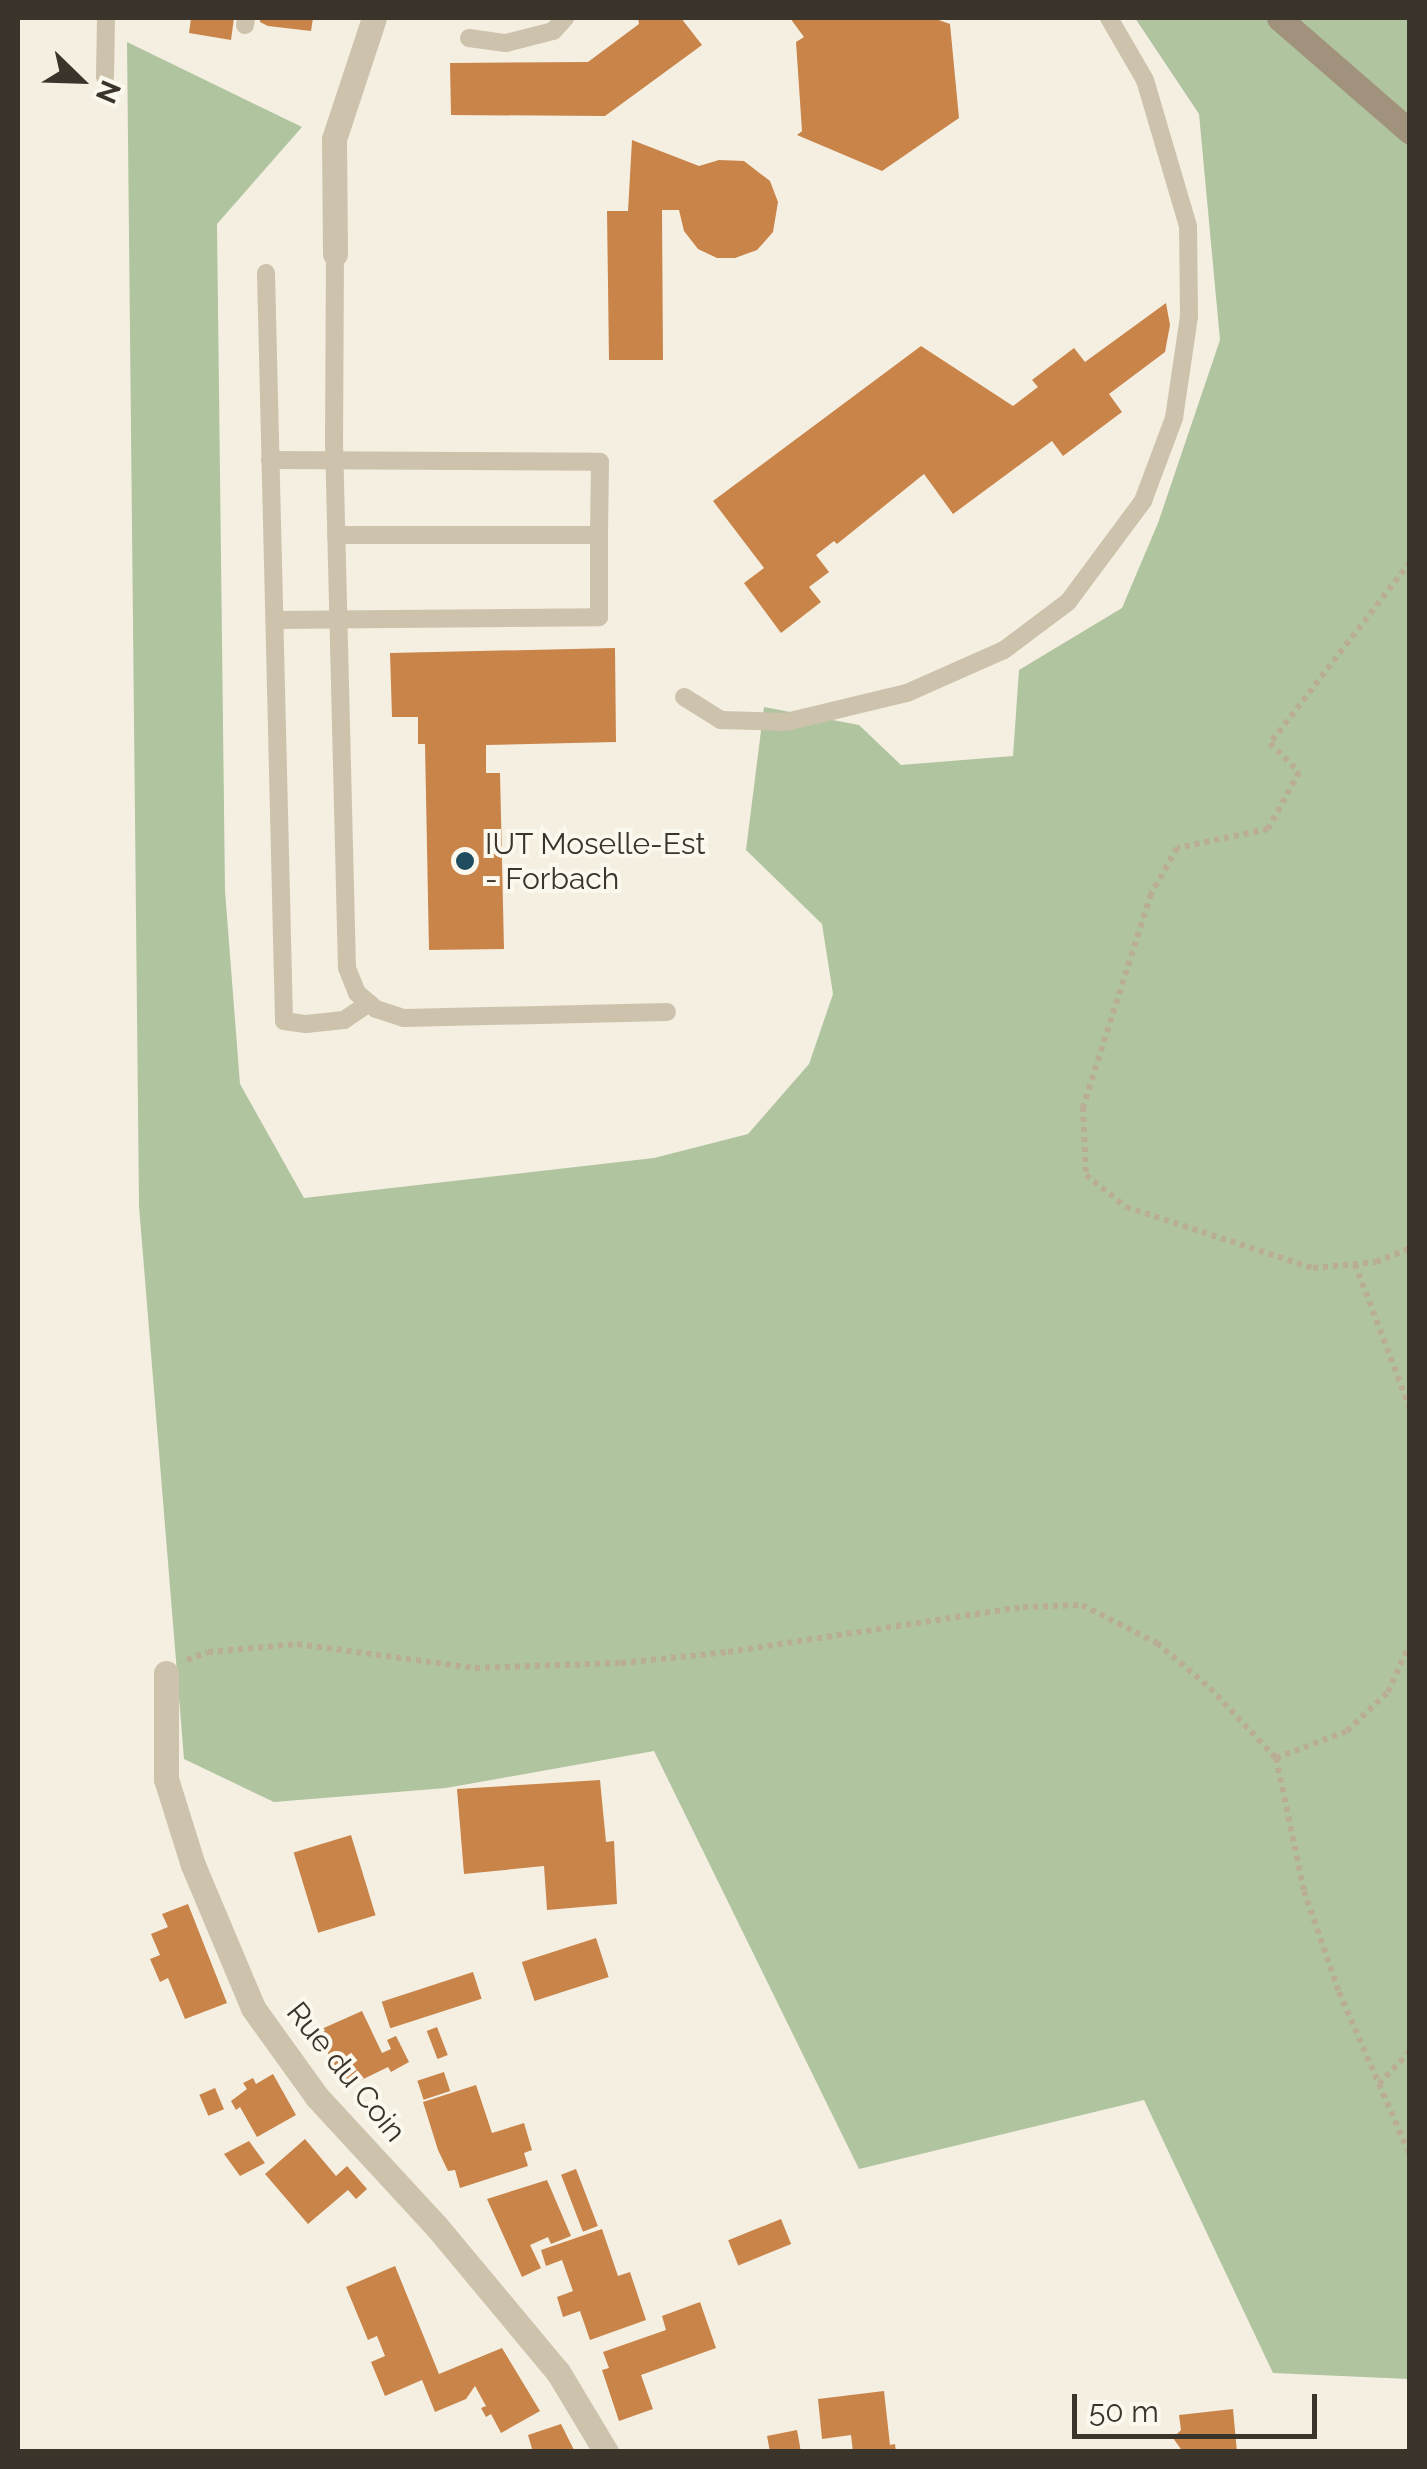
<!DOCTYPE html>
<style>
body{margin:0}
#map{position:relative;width:1427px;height:2469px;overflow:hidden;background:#f4efe1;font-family:Raleway,sans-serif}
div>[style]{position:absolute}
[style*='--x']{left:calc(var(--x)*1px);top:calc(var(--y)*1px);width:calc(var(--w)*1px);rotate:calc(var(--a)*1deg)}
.green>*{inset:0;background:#b0c4a0}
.building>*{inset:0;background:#c9844a;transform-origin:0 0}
.path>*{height:6px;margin-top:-3px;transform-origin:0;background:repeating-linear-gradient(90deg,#b9ad96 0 5px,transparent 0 10px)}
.service>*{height:18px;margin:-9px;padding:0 9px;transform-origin:9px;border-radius:9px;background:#cdc2ac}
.minor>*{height:25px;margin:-12.5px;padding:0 12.5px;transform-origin:12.5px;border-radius:12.5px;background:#cdc2ac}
.secondary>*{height:25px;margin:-12.5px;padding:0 12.5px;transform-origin:12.5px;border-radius:12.5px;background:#a1927d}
.dots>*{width:28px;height:28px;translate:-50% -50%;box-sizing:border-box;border:5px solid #fbf8ee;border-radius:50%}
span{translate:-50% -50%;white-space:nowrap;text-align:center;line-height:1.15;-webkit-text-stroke:8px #fbf8ee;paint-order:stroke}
.poi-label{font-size:30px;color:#3b342b}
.left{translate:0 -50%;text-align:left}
.street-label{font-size:30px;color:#3b342b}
.frame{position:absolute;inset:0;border:20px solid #3b342b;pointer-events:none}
.north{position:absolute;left:30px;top:30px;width:100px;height:100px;-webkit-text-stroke:8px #fbf8ee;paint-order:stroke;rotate:113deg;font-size:28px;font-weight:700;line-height:40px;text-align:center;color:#3b342b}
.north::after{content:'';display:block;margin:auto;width:35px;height:45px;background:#3b342b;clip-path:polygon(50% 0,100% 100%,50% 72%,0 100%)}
.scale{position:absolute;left:1072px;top:2394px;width:245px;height:45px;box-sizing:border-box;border:5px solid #3b342b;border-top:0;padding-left:12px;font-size:30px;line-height:35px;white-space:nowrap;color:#3b342b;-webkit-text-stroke:8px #fbf8ee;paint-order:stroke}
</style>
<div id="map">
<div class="green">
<i style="clip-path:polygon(1135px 18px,1409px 18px,1409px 2379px,1273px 2373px,1144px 2100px,859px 2169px,654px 1751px,446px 1788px,274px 1802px,184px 1759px,139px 1206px,127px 42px,302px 127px,217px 224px,225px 891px,240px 1084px,304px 1198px,654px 1158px,748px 1134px,809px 1064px,833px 994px,822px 924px,746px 850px,764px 707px,859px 725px,901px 765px,1013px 756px,1019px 670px,1122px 608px,1158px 523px,1220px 340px,1199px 114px)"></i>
</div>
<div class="building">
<i style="clip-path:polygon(191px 18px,234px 18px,231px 40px,189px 33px)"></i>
<i style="clip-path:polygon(260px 18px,313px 18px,311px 31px,268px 26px,260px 22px)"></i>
<i style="clip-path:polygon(638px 18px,681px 18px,702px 45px,605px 116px,451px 115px,450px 63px,588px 62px,639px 24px)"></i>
<i style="clip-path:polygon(790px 18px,933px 18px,950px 24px,959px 118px,882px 171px,797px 135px,802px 131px,796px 42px,804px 37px)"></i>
<i style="clip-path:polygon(632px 140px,699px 166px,719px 160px,744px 161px,770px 181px,778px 202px,773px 232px,757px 250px,735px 258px,717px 258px,698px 249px,684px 231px,679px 210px,662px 210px,663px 360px,609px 360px,607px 211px,628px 211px)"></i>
<i style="clip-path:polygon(1166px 303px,1170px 325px,1165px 352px,1109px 394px,1122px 412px,1063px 456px,1052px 441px,953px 514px,924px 474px,837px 544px,834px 541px,816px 555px,829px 572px,809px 587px,821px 602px,781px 633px,744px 583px,764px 568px,713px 501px,921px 346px,1013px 406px,1038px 387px,1032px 380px,1074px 348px,1085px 362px)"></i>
<i style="clip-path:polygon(615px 648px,616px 742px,486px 745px,486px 773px,500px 773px,504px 949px,429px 950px,425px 744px,418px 744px,418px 717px,392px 717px,390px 653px)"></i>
<i style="clip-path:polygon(600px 1780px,606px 1842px,614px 1841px,617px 1904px,547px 1910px,544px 1866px,464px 1874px,457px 1789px)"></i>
<i style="left:351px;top:1835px;width:84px;height:60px;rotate:73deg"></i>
<i style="clip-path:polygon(188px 1904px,227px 2003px,185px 2019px,168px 1978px,160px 1982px,150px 1959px,160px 1955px,151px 1934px,168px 1927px,162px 1914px)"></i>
<i style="left:596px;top:1938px;width:41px;height:78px;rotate:72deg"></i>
<i style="left:473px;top:1972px;width:28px;height:96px;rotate:72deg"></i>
<i style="clip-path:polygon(362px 2011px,382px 2053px,391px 2049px,387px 2040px,396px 2036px,409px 2062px,391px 2072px,388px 2067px,345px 2088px,317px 2031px)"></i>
<i style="left:437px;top:2027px;width:30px;height:11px;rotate:69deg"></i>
<i style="left:444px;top:2072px;width:20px;height:28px;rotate:72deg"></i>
<i style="clip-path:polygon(273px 2074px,296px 2115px,257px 2137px,240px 2107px,236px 2110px,231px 2101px,247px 2089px,243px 2083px,253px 2078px,256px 2084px)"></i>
<i style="clip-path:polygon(476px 2085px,492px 2133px,524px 2123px,532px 2150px,524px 2153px,528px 2166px,460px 2188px,455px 2170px,448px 2171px,438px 2150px,423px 2102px)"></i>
<i style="left:215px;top:2088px;width:23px;height:17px;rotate:67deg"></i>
<i style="clip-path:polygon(305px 2139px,336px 2176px,347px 2166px,367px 2189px,356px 2199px,348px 2190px,308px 2224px,265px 2174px)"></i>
<i style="clip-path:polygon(249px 2141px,265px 2163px,240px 2176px,224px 2154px)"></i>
<i style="left:576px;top:2169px;width:61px;height:16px;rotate:69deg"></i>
<i style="clip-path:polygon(547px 2180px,571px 2236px,551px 2244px,548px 2237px,530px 2245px,541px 2268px,522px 2277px,487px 2199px)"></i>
<i style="left:781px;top:2219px;width:27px;height:57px;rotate:68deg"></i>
<i style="clip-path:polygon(602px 2229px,618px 2276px,630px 2272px,646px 2320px,590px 2340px,580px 2311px,563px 2317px,557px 2297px,573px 2291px,562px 2260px,546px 2266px,541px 2250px)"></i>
<i style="clip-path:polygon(395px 2266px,439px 2374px,502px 2348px,540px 2411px,501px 2433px,491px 2414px,486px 2417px,481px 2408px,486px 2406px,475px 2386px,466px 2399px,435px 2412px,422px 2380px,385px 2396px,371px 2362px,385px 2356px,377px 2336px,368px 2340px,346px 2287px)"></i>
<i style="clip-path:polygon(700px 2302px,716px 2348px,641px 2375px,653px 2409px,619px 2421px,602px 2370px,609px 2368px,603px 2352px,666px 2330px,662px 2316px)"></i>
<i style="clip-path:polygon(884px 2391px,890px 2445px,895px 2444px,896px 2452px,853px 2452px,851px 2435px,822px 2439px,818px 2399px)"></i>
<i style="clip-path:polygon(1233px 2409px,1237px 2452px,1183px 2452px,1173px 2438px,1181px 2430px,1179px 2415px)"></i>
<i style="clip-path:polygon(561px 2424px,575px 2452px,533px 2452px,528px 2435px)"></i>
<i style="clip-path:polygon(797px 2430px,801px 2452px,770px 2452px,767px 2436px)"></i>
</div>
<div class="path">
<i style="--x:1410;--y:562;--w:229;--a:127.7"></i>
<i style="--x:1270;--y:743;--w:41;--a:45"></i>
<i style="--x:1299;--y:772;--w:65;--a:118.5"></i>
<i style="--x:1268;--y:829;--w:93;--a:168.2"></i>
<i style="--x:1177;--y:848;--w:53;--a:119.5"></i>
<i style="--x:1151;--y:894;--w:224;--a:107.7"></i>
<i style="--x:1083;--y:1107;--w:68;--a:87.5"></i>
<i style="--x:1086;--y:1175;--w:51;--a:38.7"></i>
<i style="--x:1126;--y:1207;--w:197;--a:18.1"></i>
<i style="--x:1313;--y:1268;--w:63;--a:-5.4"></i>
<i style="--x:1376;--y:1262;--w:37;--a:-22"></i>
<i style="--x:1355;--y:1264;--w:155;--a:69.2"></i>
<i style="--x:187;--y:1660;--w:22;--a:-21"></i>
<i style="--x:208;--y:1652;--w:89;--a:-5.1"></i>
<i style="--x:297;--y:1644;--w:180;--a:7.7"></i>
<i style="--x:475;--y:1668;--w:146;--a:-2"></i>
<i style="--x:621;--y:1663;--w:108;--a:-5.9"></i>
<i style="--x:728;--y:1652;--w:298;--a:-8.7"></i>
<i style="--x:1023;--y:1607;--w:59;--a:-1.9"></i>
<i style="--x:1082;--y:1605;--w:84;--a:26.9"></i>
<i style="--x:1157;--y:1643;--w:70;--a:40.3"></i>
<i style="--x:1210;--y:1688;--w:96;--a:46.7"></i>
<i style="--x:1276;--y:1758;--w:76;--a:-20.8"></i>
<i style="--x:1347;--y:1731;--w:57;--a:-43.6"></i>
<i style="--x:1388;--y:1692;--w:54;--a:-65.8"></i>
<i style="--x:1276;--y:1758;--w:136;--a:78.1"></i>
<i style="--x:1304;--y:1891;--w:107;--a:70.9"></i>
<i style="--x:1339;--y:1992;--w:100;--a:66.5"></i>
<i style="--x:1410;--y:2051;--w:45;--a:133.2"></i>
<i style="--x:1379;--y:2084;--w:77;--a:66.4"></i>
</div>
<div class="service">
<i style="--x:245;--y:25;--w:7;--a:-82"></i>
<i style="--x:469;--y:38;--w:37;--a:8"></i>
<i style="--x:506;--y:43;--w:49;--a:-14.3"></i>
<i style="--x:553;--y:31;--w:18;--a:-47"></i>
<i style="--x:105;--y:77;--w:59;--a:-89"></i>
<i style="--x:335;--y:254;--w:187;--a:90.3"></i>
<i style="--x:334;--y:441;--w:527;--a:88.59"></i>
<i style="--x:347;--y:968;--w:27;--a:68"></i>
<i style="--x:357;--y:993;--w:25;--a:40"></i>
<i style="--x:376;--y:1009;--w:29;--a:18"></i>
<i style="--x:404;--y:1018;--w:263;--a:-1.3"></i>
<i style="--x:266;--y:273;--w:748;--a:88.62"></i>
<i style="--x:284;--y:1021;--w:22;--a:8"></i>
<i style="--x:306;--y:1024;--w:38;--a:-6"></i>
<i style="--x:344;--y:1020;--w:30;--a:-34"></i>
<i style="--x:270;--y:460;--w:330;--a:0.3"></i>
<i style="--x:600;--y:462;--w:73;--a:90.8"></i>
<i style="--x:275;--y:620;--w:324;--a:-0.5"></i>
<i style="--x:599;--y:617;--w:82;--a:-90"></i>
<i style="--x:599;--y:535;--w:263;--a:180"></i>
<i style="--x:684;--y:697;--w:44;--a:31.9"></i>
<i style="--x:721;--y:720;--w:65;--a:1.8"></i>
<i style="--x:786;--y:722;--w:124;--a:-13.5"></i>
<i style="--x:907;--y:693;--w:106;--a:-23.9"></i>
<i style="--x:1004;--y:650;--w:80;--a:-36.9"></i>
<i style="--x:1068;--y:602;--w:126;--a:-53.4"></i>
<i style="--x:1143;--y:501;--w:89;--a:-69.5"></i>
<i style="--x:1174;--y:418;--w:102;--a:-81.6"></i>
<i style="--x:1189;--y:317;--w:91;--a:-90.6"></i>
<i style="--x:1188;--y:226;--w:152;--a:-106.4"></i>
<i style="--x:1145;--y:80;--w:72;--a:-120.1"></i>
</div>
<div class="minor">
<i style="--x:335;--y:254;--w:115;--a:-90.5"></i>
<i style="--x:334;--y:139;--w:127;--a:-71.7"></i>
<i style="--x:166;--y:1673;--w:106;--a:90"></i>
<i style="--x:166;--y:1779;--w:90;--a:72.6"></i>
<i style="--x:193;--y:1865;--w:155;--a:67.2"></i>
<i style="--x:253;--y:2008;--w:110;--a:54.3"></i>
<i style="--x:317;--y:2097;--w:177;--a:47.3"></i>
<i style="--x:437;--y:2227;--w:189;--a:50.2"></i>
<i style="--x:558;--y:2372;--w:93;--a:59"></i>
</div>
<div class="secondary">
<i style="--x:1279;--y:18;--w:174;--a:41"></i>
</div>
<div class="dots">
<i style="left:465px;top:861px;background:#1f4c5e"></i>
</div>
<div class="poi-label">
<span class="left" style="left:485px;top:861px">IUT Moselle-Est<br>- Forbach</span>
</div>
<div class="street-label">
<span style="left:346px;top:2072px;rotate:51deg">Rue du Coin</span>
</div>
<div class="frame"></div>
<div class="north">N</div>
<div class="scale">50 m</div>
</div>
